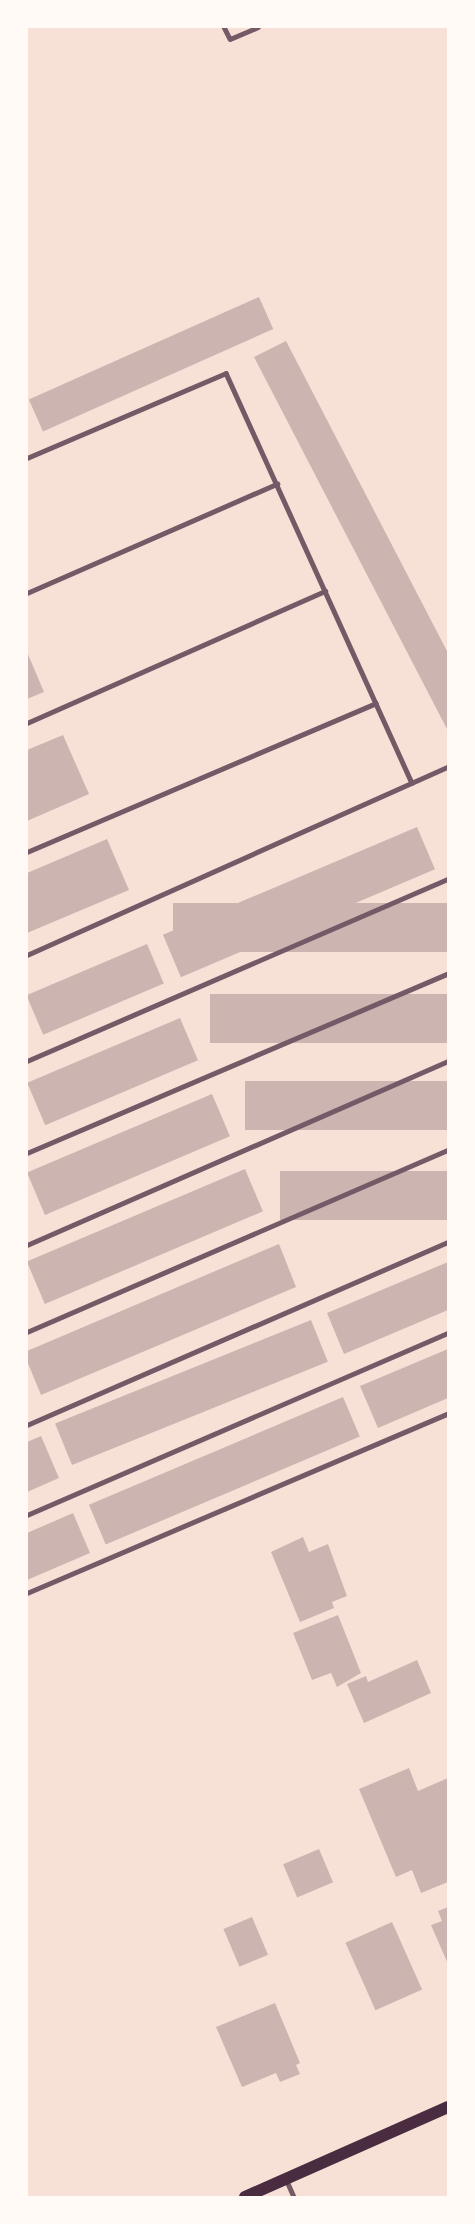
<!DOCTYPE html>
<style>
body{margin:0}
#map{position:relative;width:475px;height:2224px;overflow:hidden;background:#f7e1d7;font-family:Manrope,sans-serif}
div>[style]{position:absolute}
[style*='--x']{left:calc(var(--x)*1px);top:calc(var(--y)*1px);width:calc(var(--w)*1px);rotate:calc(var(--a)*1deg)}
.building>*{inset:0;background:#ccb4b1;transform-origin:0 0}
.service>*{height:4.5px;margin:-2.25px;padding:0 2.25px;transform-origin:2.25px;border-radius:2.25px;background:#755966}
.secondary>*{height:12px;margin:-6px;padding:0 6px;transform-origin:6px;border-radius:6px;background:#4a2c40}
span{translate:-50% -50%;white-space:nowrap;text-align:center;line-height:1.15;-webkit-text-stroke:4.5px #fffaf5;paint-order:stroke}
.frame{position:absolute;inset:0;border:28px solid #fffaf5;pointer-events:none}
</style>
<div id="map">
<div class="building">
<i style="left:259px;top:297px;width:35px;height:252px;rotate:66deg"></i>
<i style="clip-path:polygon(286px 341px,448px 653px,448px 731px,254px 357px)"></i>
<i style="clip-path:polygon(27px 652px,44px 692px,27px 699px)"></i>
<i style="clip-path:polygon(63px 735px,89px 794px,27px 821px,27px 750px)"></i>
<i style="left:417px;top:827px;width:46px;height:276px;rotate:67deg"></i>
<i style="clip-path:polygon(107px 839px,129px 890px,27px 933px,27px 873px)"></i>
<i style="left:448px;top:903px;width:49px;height:275px;rotate:90deg"></i>
<i style="left:147px;top:944px;width:43px;height:131px;rotate:67deg"></i>
<i style="left:448px;top:994px;width:49px;height:238px;rotate:90deg"></i>
<i style="left:180px;top:1018px;width:46px;height:166px;rotate:67deg"></i>
<i style="left:448px;top:1081px;width:49px;height:203px;rotate:90deg"></i>
<i style="left:212px;top:1094px;width:46px;height:201px;rotate:67deg"></i>
<i style="left:245px;top:1169px;width:46px;height:237px;rotate:67deg"></i>
<i style="left:448px;top:1171px;width:49px;height:168px;rotate:90deg"></i>
<i style="clip-path:polygon(279px 1244px,296px 1287px,41px 1395px,27px 1361px,27px 1351px)"></i>
<i style="clip-path:polygon(448px 1262px,448px 1310px,344px 1354px,327px 1313px)"></i>
<i style="left:311px;top:1320px;width:45px;height:276px;rotate:68deg"></i>
<i style="clip-path:polygon(448px 1349px,448px 1398px,378px 1428px,360px 1386px)"></i>
<i style="left:343px;top:1397px;width:43px;height:276px;rotate:67deg"></i>
<i style="clip-path:polygon(41px 1436px,59px 1478px,27px 1492px,27px 1442px)"></i>
<i style="clip-path:polygon(73px 1513px,90px 1553px,27px 1580px,27px 1533px)"></i>
<i style="clip-path:polygon(303px 1537px,309px 1552px,328px 1544px,347px 1596px,332px 1602px,334px 1608px,300px 1622px,271px 1552px)"></i>
<i style="clip-path:polygon(338px 1615px,361px 1673px,337px 1687px,331px 1673px,312px 1680px,293px 1633px)"></i>
<i style="clip-path:polygon(417px 1660px,431px 1693px,364px 1723px,347px 1684px,366px 1676px,368px 1682px)"></i>
<i style="clip-path:polygon(409px 1768px,418px 1791px,448px 1778px,448px 1882px,421px 1893px,412px 1870px,396px 1877px,359px 1789px)"></i>
<i style="left:319px;top:1849px;width:36px;height:39px;rotate:67deg"></i>
<i style="clip-path:polygon(448px 1907px,448px 1964px,431px 1925px,442px 1921px,438px 1911px)"></i>
<i style="left:252px;top:1917px;width:41px;height:31px;rotate:67deg"></i>
<i style="left:392px;top:1922px;width:74px;height:51px;rotate:66deg"></i>
<i style="clip-path:polygon(275px 2003px,300px 2063px,296px 2065px,300px 2074px,280px 2082px,276px 2073px,242px 2087px,216px 2027px)"></i>
</div>
<div class="service">
<i style="--x:224;--y:27;--w:13;--a:63"></i>
<i style="--x:230;--y:39;--w:30;--a:-23"></i>
<i style="--x:27;--y:458;--w:216;--a:-23.1"></i>
<i style="--x:226;--y:373;--w:450;--a:65.6"></i>
<i style="--x:27;--y:593;--w:273;--a:-23.6"></i>
<i style="--x:27;--y:723;--w:326;--a:-23.9"></i>
<i style="--x:27;--y:852;--w:379;--a:-23.1"></i>
<i style="--x:27;--y:955;--w:461;--a:-24.1"></i>
<i style="--x:27;--y:1061;--w:459;--a:-23.4"></i>
<i style="--x:27;--y:1153;--w:458;--a:-23.1"></i>
<i style="--x:27;--y:1245;--w:459;--a:-23.6"></i>
<i style="--x:27;--y:1332;--w:459;--a:-23.4"></i>
<i style="--x:27;--y:1425;--w:459;--a:-23.5"></i>
<i style="--x:27;--y:1515;--w:459;--a:-23.4"></i>
<i style="--x:27;--y:1593;--w:458;--a:-23.1"></i>
<i style="--x:286;--y:2179;--w:20;--a:66"></i>
</div>
<div class="secondary">
<i style="--x:245;--y:2197;--w:222;--a:-23.9"></i>
</div>
<div class="frame"></div>
</div>
